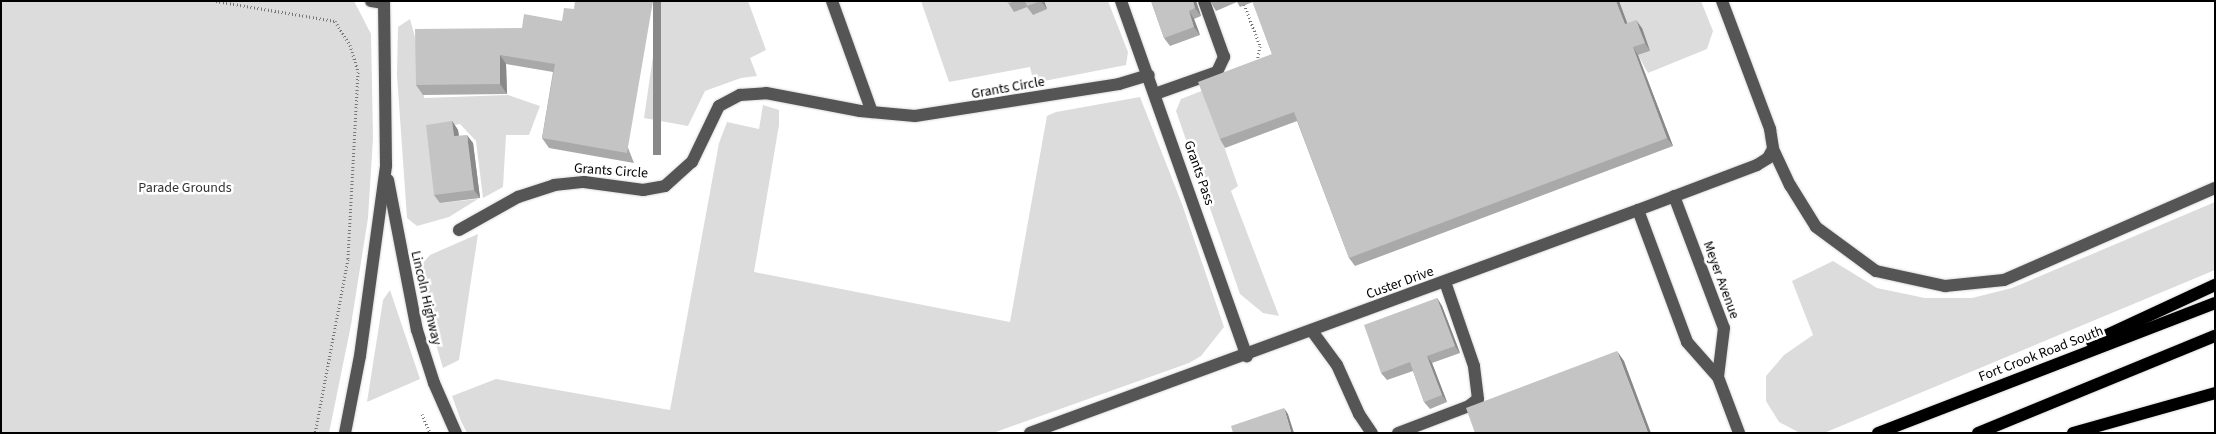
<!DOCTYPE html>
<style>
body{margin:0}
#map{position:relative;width:2216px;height:434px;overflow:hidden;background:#fff;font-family:"Source Sans 3",sans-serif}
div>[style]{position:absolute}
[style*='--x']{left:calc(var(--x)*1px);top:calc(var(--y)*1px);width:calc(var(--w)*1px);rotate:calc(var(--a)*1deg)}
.green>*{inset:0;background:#dcdcdc}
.path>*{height:3px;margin-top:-1.5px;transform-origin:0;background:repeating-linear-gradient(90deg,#777 0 1px,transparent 0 3.5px)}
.roads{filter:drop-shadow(0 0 1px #dbdbdb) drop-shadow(0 0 1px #dbdbdb)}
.minor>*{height:12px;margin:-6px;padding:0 6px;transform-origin:6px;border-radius:6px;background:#555}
.major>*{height:12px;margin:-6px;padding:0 6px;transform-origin:6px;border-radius:6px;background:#000}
.wall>*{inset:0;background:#a9a9a9}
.shaded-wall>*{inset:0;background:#898989;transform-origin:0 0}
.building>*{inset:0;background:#c4c4c4}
span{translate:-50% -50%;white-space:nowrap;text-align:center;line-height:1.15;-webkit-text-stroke:5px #fff;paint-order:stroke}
.street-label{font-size:14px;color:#000}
.park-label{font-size:14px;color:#333}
.frame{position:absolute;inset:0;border:2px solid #000;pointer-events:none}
</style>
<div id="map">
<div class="green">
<i style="clip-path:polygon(1px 1px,354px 1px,371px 34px,373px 138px,368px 218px,351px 325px,329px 433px,1px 433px)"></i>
<i style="clip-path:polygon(661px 1px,748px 1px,766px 50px,750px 58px,757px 76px,741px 78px,705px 91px,688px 126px,644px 118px)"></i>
<i style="clip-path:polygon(921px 1px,1108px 1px,1128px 52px,1126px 65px,1034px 83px,1030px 67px,949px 82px)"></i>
<i style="clip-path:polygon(1619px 1px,1701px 1px,1713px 31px,1707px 49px,1648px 73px,1638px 55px,1650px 51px,1642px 29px,1631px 33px)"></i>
<i style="clip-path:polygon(410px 19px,419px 52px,424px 98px,508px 95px,540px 106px,529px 135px,506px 135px,503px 187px,483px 198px,476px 141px,460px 124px,433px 129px,440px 203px,478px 199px,449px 217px,417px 226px,407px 218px,397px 75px,398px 27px)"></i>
<i style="clip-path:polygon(1204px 90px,1238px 186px,1231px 191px,1279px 316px,1263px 313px,1240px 294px,1176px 111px,1181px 99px)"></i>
<i style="clip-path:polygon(1140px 97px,1182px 204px,1224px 327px,1201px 356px,1189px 363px,993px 433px,467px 433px,461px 421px,452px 396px,496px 379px,670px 410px,719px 143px,727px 122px,759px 129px,763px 105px,779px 110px,779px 125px,754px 272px,1010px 322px,1047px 116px,1056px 112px)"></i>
<i style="clip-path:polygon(2215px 202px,2215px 270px,1824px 433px,1800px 433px,1779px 422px,1766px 401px,1766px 376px,1784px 355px,1813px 335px,1792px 281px,1833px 261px,1877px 288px,1925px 298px,1972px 298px,2012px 288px)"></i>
<i style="clip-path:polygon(478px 234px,459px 360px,443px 368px,415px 272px,430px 255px)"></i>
<i style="clip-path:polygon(390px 290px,420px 379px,367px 402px,383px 300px)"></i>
</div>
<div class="path">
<i style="--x:216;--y:1;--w:121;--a:9.5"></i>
<i style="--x:335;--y:21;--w:28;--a:58"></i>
<i style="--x:350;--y:45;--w:28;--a:73"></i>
<i style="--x:358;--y:72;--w:187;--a:93.1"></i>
<i style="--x:348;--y:259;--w:177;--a:100.7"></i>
<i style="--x:1243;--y:1;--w:48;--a:69.3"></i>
<i style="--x:1260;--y:46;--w:16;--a:101"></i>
<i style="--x:422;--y:414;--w:21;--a:67"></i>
</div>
<div class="roads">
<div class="minor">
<i style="--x:371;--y:1;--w:13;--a:9"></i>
<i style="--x:832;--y:1;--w:118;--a:70.2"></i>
<i style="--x:1121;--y:1;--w:377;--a:70.5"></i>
<i style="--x:1722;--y:1;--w:137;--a:69.4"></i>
<i style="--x:1770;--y:129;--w:20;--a:81"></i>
<i style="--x:1773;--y:149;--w:40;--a:65"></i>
<i style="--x:1790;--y:185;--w:49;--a:58.2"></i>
<i style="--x:1816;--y:227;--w:74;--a:36.3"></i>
<i style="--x:1876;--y:271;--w:71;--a:12.3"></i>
<i style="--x:1945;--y:286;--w:59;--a:-5.8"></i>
<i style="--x:2004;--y:280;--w:230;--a:-23.6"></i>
<i style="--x:1155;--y:94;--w:66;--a:-19.5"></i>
<i style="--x:1217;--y:72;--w:17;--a:-65"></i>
<i style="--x:1224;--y:57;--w:59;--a:-109.7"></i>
<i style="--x:388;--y:180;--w:153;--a:79.1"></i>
<i style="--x:417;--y:330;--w:56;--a:72.2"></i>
<i style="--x:434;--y:383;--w:55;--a:66.3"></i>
<i style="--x:1674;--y:196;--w:141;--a:69.3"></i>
<i style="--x:1724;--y:328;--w:49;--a:97"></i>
<i style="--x:1638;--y:210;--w:141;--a:69.6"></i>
<i style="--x:1687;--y:342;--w:47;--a:48.5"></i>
<i style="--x:1718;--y:377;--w:60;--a:69.4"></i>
<i style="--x:459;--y:230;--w:68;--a:-29.2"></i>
<i style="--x:518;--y:197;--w:38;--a:-18"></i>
<i style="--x:554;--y:185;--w:30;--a:-6"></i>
<i style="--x:584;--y:182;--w:60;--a:7.7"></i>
<i style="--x:643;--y:190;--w:22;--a:-10"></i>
<i style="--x:665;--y:186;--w:36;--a:-42"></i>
<i style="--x:692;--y:162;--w:62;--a:-64.3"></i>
<i style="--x:719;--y:106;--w:24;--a:-28"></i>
<i style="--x:740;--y:95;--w:26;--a:-4"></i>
<i style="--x:766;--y:93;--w:96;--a:10.8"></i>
<i style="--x:860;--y:111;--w:55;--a:5.2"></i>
<i style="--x:915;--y:116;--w:206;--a:-8.9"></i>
<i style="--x:1119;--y:84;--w:31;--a:-17"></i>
<i style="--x:1312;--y:331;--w:42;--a:53.7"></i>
<i style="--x:1337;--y:365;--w:54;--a:65.8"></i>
<i style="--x:1359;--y:414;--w:23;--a:56"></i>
<i style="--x:345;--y:433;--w:78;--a:-79"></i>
<i style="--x:360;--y:356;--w:193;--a:-82.2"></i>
<i style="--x:386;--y:165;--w:164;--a:-90.7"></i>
<i style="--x:1030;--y:433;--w:648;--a:-20.14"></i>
<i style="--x:1638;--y:210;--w:127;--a:-20.7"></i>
<i style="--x:1757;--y:165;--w:13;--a:-32"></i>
<i style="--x:1768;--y:158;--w:10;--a:-61"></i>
<i style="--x:1398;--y:433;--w:76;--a:-20.8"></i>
<i style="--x:1469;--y:406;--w:11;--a:-38"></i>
<i style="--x:1478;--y:399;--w:33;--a:-97"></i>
<i style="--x:1474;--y:366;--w:89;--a:-109"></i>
</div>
<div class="major">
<i style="--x:2092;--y:342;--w:136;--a:-24.9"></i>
<i style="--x:1878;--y:433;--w:361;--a:-21.1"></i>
<i style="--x:1978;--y:433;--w:256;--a:-22.3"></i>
<i style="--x:2073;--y:433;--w:148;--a:-15.7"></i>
</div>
</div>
<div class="wall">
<i style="clip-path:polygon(1007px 1px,1044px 1px,1047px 9px,1033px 15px,1027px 7px,1014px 12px)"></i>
<i style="clip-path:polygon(1151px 1px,1196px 1px,1201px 16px,1194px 19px,1200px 35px,1170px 46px,1164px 38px)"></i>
<i style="clip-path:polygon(1210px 1px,1619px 1px,1627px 23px,1642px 28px,1650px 51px,1638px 55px,1673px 146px,1355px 266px,1349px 258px,1297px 121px,1225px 148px,1220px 139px,1272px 54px,1253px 2px,1240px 7px,1237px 2px,1216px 11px)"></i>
<i style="clip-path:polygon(574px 9px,634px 163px,549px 148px,542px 138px,553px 72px,506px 64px,507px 94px,423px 95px,416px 85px,522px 28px,562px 21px)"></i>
<i style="clip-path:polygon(452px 121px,458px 130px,459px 136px,473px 143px,480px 198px,440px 203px,434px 195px)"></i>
<i style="clip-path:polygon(1437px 298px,1442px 306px,1460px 353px,1432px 363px,1447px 402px,1430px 409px,1424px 402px,1413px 371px,1387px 380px,1381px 373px)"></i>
</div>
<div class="shaded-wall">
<i style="left:653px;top:1px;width:8px;height:154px"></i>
<i style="clip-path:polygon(1041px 1px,1044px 1px,1047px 9px)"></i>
<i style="clip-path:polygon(1193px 1px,1196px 1px,1201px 16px,1195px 8px)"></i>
<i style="clip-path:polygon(1616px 1px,1619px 1px,1631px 33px,1625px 24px)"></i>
<i style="clip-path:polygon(1189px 11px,1194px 19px,1200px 35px,1194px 27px)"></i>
<i style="clip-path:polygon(1636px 20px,1642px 28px,1650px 51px,1645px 43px)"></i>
<i style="clip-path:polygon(1633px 47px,1638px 55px,1673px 146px,1667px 138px)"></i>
<i style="clip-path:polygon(500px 55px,506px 64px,507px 94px,500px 84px)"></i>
<i style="clip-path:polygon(452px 121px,458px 130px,460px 144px,454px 136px)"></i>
<i style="clip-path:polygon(467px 135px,473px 143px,480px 198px,474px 190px)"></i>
<i style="clip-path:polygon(1437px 298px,1442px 306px,1460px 353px,1455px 346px)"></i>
<i style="clip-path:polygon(1617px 351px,1624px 361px,1651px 433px,1648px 433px)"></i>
<i style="clip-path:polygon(1427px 356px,1432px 363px,1447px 402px,1442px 395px)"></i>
<i style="clip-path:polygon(1284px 408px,1288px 414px,1294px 433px,1292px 433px,1291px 432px)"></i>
</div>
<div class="building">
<i style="clip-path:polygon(575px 1px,653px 1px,627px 153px,542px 138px,555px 64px,500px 55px,500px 84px,416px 85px,415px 29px,522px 28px,524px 14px,562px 21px,564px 8px,574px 9px)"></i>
<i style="clip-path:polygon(1007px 1px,1014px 1px,1008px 4px)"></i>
<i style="clip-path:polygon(1025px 1px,1041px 1px,1027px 6px)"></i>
<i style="clip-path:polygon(1151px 1px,1193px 1px,1195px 8px,1189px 11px,1194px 27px,1164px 38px)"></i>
<i style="clip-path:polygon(1252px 1px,1616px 1px,1625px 24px,1636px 20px,1645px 43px,1633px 47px,1667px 138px,1349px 258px,1294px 112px,1220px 139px,1198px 82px,1272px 54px)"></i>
<i style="clip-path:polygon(452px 121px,454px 136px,467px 135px,474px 190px,434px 195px,426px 125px)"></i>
<i style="clip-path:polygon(1437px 298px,1455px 346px,1427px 356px,1442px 395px,1424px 402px,1410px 362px,1381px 373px,1364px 325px)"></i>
<i style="clip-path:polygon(1617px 351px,1648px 433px,1475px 433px,1466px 408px)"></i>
<i style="clip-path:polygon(1284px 408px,1291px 432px,1288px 433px,1233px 433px,1231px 426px)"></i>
</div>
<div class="street-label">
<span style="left:1008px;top:88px;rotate:-10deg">Grants Circle</span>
<span style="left:611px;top:171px;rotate:4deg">Grants Circle</span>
<span style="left:1199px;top:173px;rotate:71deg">Grants Pass</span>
<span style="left:1721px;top:280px;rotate:70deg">Meyer Avenue</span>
<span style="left:1400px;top:283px;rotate:-20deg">Custer Drive</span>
<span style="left:426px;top:298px;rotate:77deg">Lincoln Highway</span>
<span style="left:2041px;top:354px;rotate:-21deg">Fort Crook Road South</span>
</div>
<div class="park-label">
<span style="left:185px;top:188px">Parade Grounds</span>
</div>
<div class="frame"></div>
</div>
